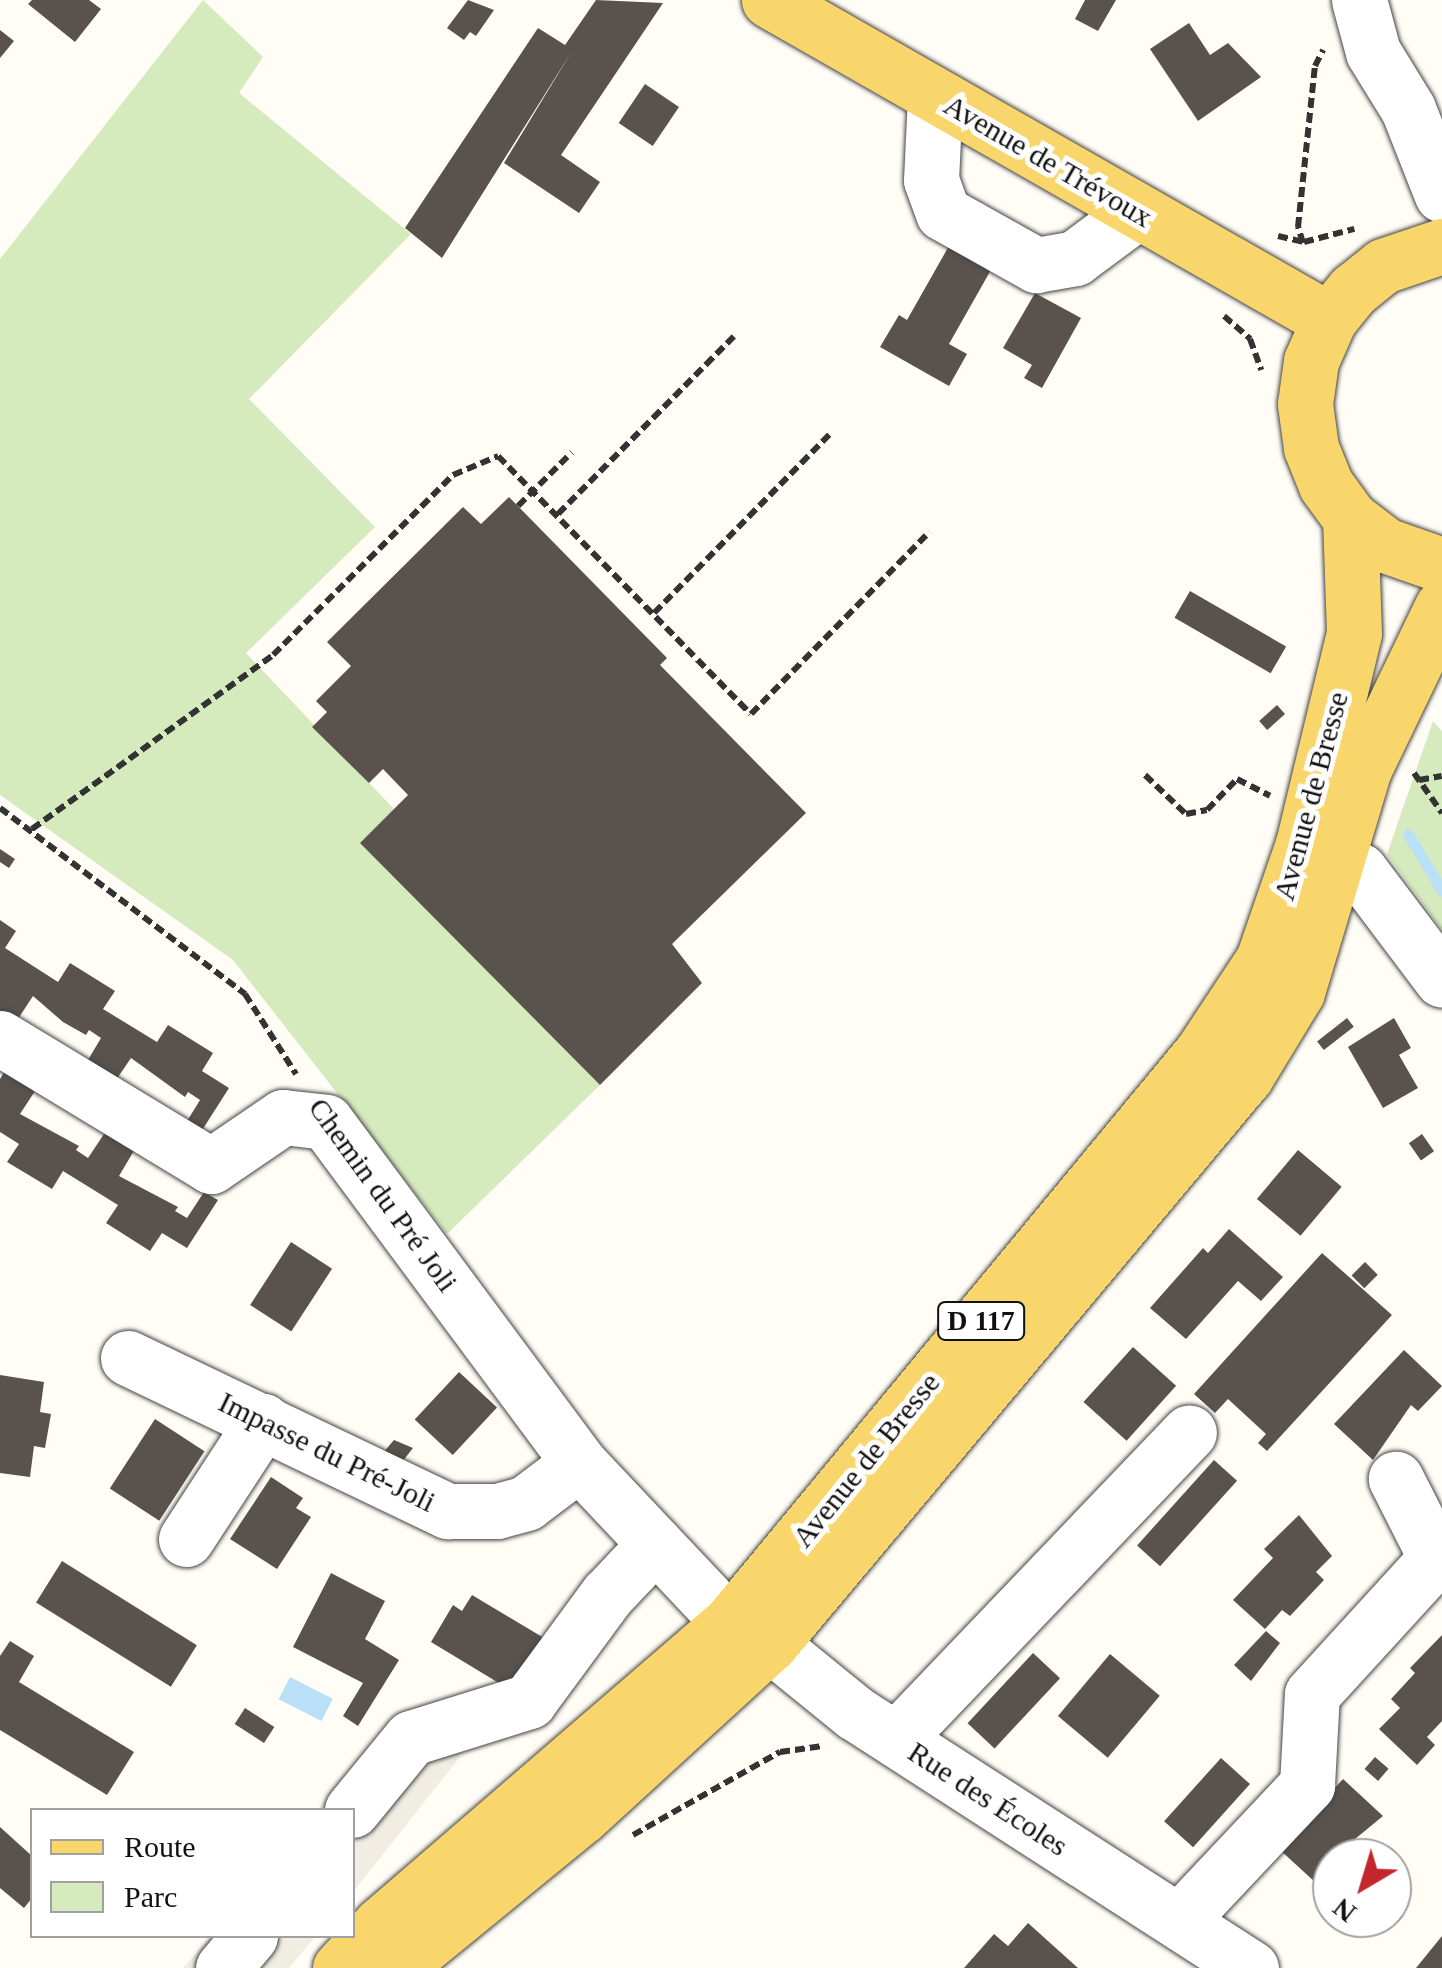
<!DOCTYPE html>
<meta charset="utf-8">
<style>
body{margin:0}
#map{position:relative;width:1442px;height:1968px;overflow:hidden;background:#fffdf5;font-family:Georgia,serif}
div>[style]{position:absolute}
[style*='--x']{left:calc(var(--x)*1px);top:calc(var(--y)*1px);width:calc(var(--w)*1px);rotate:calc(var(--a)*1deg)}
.green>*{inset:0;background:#d5ebbd}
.plaza>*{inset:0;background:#f1ede2}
.water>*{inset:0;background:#b9e0f7;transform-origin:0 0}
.stream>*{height:11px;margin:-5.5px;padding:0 5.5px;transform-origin:5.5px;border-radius:5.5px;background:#b9e0f7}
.building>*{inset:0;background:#5a524d;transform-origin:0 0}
.path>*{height:6px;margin-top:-3px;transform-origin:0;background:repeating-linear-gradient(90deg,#333 0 10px,transparent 0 15px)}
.roads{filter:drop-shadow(0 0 2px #444) drop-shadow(0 0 2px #444)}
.minor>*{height:55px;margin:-27.5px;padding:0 27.5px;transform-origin:27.5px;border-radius:27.5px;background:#fff}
.major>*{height:55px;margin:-27.5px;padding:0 27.5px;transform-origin:27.5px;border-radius:27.5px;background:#f9d66b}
span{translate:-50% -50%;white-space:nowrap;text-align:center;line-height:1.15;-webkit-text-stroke:10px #fff;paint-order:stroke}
.shield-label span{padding:2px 8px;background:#fff;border:2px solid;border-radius:8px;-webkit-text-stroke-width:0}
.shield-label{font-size:28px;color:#111;font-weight:700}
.street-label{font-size:30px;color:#111}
.legend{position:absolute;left:30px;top:1808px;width:325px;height:130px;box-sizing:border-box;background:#fff;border:2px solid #a0a0a0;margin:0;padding:12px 18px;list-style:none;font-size:30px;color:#111}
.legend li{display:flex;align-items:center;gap:20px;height:50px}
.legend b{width:50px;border:2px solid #a0a0a0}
.north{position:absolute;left:1312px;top:1838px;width:100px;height:100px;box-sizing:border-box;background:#fff;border:2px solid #a0a0a0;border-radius:50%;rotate:218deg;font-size:28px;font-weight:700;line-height:40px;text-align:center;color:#111}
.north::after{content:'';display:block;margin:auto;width:35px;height:45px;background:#c4262e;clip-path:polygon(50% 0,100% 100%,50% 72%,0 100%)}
</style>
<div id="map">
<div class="green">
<i style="clip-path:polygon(203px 0,263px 57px,239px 93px,411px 234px,249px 399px,375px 527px,246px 653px,394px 809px,361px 843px,600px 1085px,447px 1234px,233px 960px,0 795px,0 259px)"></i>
<i style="clip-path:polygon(1433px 721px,1442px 731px,1442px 930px,1387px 854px)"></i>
</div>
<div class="plaza">
<i style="clip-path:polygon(394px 1720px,457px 1736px,460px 1757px,353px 1892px,352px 1810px,317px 1810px)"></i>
<i style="clip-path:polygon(211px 1936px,316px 1936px,289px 1968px,183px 1968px)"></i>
</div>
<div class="water">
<i style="left:290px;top:1677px;width:48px;height:25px;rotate:27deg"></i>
</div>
<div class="stream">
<i style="--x:1408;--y:834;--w:66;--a:59.2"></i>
</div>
<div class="building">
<i style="clip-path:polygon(32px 0,89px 0,101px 9px,75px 42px,28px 4px)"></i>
<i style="clip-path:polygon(468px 0,494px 10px,476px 36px,470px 32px,464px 40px,447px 28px)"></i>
<i style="clip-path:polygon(596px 0,663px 3px,561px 155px,600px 182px,579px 213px,504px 163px,572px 51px,442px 258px,405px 228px,538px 28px,565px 45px)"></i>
<i style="clip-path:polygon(1085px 0,1116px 0,1098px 31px,1075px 19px)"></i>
<i style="clip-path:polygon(1189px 23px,1210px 55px,1228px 43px,1261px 77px,1198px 121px,1150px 49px)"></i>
<i style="clip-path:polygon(0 30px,14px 41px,0 58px)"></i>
<i style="left:645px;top:84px;width:41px;height:47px;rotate:34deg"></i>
<i style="clip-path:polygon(971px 207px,1013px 231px,949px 344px,967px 354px,949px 386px,880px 347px,899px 315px,907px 320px)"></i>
<i style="clip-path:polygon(1035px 293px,1081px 318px,1042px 388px,1024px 378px,1032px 365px,1003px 348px)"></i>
<i style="clip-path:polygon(509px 497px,667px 658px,660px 665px,806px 813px,672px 944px,702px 983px,600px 1085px,360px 843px,408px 795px,383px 769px,369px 783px,312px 727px,327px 712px,316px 701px,351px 666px,327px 642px,463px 507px,481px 524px)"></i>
<i style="left:1190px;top:591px;width:111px;height:31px;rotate:30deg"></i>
<i style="left:1277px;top:705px;width:12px;height:24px;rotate:48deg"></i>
<i style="clip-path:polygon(0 849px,15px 859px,9px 868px,0 862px)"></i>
<i style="clip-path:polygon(0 920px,16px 931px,5px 948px,58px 982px,70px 963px,115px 991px,103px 1009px,157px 1042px,168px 1025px,213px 1053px,202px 1071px,229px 1088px,199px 1135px,184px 1126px,200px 1100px,188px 1092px,185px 1097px,131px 1058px,114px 1083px,85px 1065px,101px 1038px,89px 1030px,86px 1035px,63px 1022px,33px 996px,16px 1022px,0 1012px)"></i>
<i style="left:1347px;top:1018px;width:11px;height:38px;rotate:52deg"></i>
<i style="clip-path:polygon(1394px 1018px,1411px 1048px,1399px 1055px,1418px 1088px,1383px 1108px,1348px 1047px)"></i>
<i style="clip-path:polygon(6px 1069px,37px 1088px,20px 1114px,79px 1146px,76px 1150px,88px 1158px,106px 1131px,135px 1149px,119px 1176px,178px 1207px,175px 1211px,187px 1218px,204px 1192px,218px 1200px,187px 1248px,162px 1233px,150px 1251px,106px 1223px,118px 1205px,63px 1171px,52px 1189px,7px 1162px,19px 1144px,0 1132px,0 1079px)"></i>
<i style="left:1422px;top:1134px;width:21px;height:16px;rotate:55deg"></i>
<i style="left:1298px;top:1150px;width:57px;height:64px;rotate:40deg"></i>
<i style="clip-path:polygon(1229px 1229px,1283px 1277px,1261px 1301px,1238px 1281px,1186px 1339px,1150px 1308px,1203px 1248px,1208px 1253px)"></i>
<i style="left:291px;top:1242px;width:49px;height:75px;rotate:33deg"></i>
<i style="clip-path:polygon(1322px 1253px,1392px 1315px,1267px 1451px,1258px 1443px,1266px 1434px,1228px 1399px,1215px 1413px,1194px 1394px)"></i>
<i style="left:1365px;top:1262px;width:18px;height:19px;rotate:45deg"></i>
<i style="left:1133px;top:1347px;width:58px;height:74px;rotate:42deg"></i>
<i style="clip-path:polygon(1404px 1350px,1442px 1386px,1418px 1411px,1411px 1405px,1373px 1460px,1334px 1424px)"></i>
<i style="left:459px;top:1372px;width:52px;height:65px;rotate:43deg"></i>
<i style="clip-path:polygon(0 1375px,44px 1382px,40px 1412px,51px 1414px,45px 1448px,34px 1446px,30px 1477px,0 1473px)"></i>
<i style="left:155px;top:1419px;width:59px;height:83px;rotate:33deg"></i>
<i style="clip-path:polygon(394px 1440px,413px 1448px,395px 1471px,376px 1461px)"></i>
<i style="left:1214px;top:1460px;width:31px;height:115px;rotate:42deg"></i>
<i style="clip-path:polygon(271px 1477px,303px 1498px,296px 1508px,311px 1517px,277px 1569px,230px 1539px)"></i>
<i style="clip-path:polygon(1299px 1515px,1332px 1556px,1316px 1572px,1324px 1580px,1290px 1616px,1282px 1610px,1265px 1629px,1233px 1600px,1273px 1558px,1264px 1549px)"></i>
<i style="left:62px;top:1561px;width:159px;height:49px;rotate:32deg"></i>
<i style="clip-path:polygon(331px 1573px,385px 1601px,365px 1639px,399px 1660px,358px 1726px,343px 1716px,363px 1683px,293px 1647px)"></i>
<i style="clip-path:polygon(472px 1595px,544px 1638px,512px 1691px,431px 1642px,453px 1605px,462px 1611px)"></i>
<i style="clip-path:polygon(1266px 1631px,1280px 1643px,1251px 1681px,1234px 1665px)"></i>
<i style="clip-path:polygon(1442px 1635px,1442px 1721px,1427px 1737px,1435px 1745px,1417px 1765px,1379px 1729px,1400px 1708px,1391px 1699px,1415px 1673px,1410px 1668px)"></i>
<i style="clip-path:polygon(10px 1641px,34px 1656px,19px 1682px,134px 1752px,107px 1795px,0 1730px,0 1656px)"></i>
<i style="left:1033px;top:1653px;width:37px;height:96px;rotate:43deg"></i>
<i style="left:1110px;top:1654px;width:65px;height:81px;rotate:40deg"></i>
<i style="left:245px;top:1708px;width:35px;height:19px;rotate:33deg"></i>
<i style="left:1375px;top:1757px;width:18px;height:16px;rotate:41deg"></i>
<i style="left:1221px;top:1758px;width:39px;height:85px;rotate:42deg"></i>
<i style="clip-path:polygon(1343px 1779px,1383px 1816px,1332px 1858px,1316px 1883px,1279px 1849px)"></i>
<i style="clip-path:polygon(0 1827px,32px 1856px,32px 1898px,24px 1908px,0 1888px)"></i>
<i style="clip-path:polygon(1028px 1923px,1078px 1968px,964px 1968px,994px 1934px,1008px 1946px)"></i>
<i style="clip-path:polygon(1442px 1936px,1442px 1968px,1416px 1968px)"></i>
</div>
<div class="path">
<i style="--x:1278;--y:236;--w:27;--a:13"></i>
<i style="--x:1304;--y:242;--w:52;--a:-14.6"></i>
<i style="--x:1303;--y:243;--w:17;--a:-107"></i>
<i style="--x:1298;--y:227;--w:162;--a:-84"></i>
<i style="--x:1315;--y:66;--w:18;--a:-63"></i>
<i style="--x:1224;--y:316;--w:35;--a:41"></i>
<i style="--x:1250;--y:339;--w:33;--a:70"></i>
<i style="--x:518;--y:506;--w:76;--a:-45"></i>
<i style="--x:558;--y:514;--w:250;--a:-45.3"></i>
<i style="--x:654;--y:613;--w:252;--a:-45.5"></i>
<i style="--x:1414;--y:773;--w:49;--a:55"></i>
<i style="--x:1145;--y:775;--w:57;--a:43.6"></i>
<i style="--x:1186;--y:814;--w:21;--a:-11"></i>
<i style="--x:1207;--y:810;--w:43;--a:-45.9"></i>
<i style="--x:1237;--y:779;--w:37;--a:27"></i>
<i style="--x:1419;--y:780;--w:23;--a:-10"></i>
<i style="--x:0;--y:808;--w:308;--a:37.2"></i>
<i style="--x:245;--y:994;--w:95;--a:57.5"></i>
<i style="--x:32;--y:829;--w:297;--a:-35.8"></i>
<i style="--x:273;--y:655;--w:255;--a:-45"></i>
<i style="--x:453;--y:475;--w:49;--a:-22.9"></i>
<i style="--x:498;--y:456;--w:361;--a:45.6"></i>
<i style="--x:751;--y:714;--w:255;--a:-45.6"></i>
<i style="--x:633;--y:1835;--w:169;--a:-29.5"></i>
<i style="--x:780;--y:1752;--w:43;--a:-7.9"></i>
</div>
<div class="roads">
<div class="minor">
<i style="--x:1359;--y:0;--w:54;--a:74.9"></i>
<i style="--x:1373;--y:52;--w:67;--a:58.4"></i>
<i style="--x:1408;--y:109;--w:92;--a:68.4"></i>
<i style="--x:935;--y:96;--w:84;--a:92.7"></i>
<i style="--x:931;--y:180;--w:35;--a:70"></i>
<i style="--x:943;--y:213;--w:107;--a:29.2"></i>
<i style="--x:1036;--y:265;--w:40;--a:-10"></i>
<i style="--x:1075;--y:258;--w:77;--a:-36.6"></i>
<i style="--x:1303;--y:844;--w:63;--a:25.3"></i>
<i style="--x:1360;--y:871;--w:136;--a:53"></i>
<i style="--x:0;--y:1038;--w:247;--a:31.2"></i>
<i style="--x:211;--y:1166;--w:87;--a:-34.2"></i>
<i style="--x:283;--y:1117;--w:43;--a:6.6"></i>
<i style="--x:326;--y:1122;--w:425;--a:53.4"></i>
<i style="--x:579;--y:1463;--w:220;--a:46.7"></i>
<i style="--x:730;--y:1623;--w:45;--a:27.7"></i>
<i style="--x:770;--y:1644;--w:109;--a:39.1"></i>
<i style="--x:855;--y:1713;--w:471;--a:32.8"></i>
<i style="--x:128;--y:1358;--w:355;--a:25.6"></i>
<i style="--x:448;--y:1511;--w:49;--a:0"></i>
<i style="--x:497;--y:1511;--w:30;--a:-15"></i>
<i style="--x:526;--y:1503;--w:66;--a:-37"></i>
<i style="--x:186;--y:1539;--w:141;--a:-56.9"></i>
<i style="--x:896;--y:1739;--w:424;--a:-46.3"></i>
<i style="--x:352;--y:1810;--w:93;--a:-50.7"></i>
<i style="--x:411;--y:1738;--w:124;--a:-17.4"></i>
<i style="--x:529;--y:1701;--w:132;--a:-53.7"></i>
<i style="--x:607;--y:1595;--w:70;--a:-46.7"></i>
<i style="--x:1179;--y:1921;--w:187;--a:-46.7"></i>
<i style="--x:1307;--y:1785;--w:91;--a:-86.9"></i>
<i style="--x:1312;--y:1694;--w:184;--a:-47.6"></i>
<i style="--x:1436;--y:1558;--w:89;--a:-116.9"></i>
<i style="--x:223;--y:1968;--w:42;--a:-49.8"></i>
</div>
<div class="major">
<i style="--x:769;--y:0;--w:645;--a:29.74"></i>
<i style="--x:1442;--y:246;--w:62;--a:161.3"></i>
<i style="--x:1383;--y:266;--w:38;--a:141"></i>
<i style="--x:1353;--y:290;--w:38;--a:129"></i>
<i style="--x:1329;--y:320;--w:45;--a:113.7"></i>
<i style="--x:1311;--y:361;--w:43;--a:97.9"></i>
<i style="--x:1305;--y:404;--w:44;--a:82.2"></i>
<i style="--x:1311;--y:448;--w:40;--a:68"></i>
<i style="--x:1326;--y:485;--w:41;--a:54"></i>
<i style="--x:1350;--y:518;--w:44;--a:37.6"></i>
<i style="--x:1385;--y:545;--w:60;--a:19.3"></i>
<i style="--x:340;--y:1968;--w:60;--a:-47"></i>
<i style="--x:381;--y:1924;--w:461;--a:-40.8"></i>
<i style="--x:730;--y:1623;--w:741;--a:-50.42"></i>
<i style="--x:1202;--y:1052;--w:110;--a:-56.5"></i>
<i style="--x:1263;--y:960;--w:123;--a:-71"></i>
<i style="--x:1303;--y:844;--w:217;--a:-76.4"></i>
<i style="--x:1354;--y:633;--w:115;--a:-92"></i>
<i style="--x:396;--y:1968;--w:240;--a:-39.3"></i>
<i style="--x:582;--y:1816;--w:255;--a:-42.5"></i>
<i style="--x:770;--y:1644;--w:741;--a:-50.04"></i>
<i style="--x:1246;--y:1076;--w:98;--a:-58.7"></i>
<i style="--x:1297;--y:992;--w:233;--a:-73.3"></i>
<i style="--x:1364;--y:769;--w:180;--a:-64.3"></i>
</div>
</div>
<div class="shield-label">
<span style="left:981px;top:1321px">D 117</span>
</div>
<div class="street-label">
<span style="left:1048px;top:161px;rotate:30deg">Avenue de Trévoux</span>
<span style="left:1311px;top:796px;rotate:-75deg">Avenue de Bresse</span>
<span style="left:383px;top:1195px;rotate:54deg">Chemin du Pré Joli</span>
<span style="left:327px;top:1452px;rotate:26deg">Impasse du Pré-Joli</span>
<span style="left:866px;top:1460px;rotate:-51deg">Avenue de Bresse</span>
<span style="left:988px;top:1799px;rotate:33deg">Rue des Écoles</span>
</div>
<ul class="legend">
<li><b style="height:12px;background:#f9d66b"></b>Route</li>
<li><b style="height:28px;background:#d5ebbd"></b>Parc</li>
</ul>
<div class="north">N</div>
</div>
